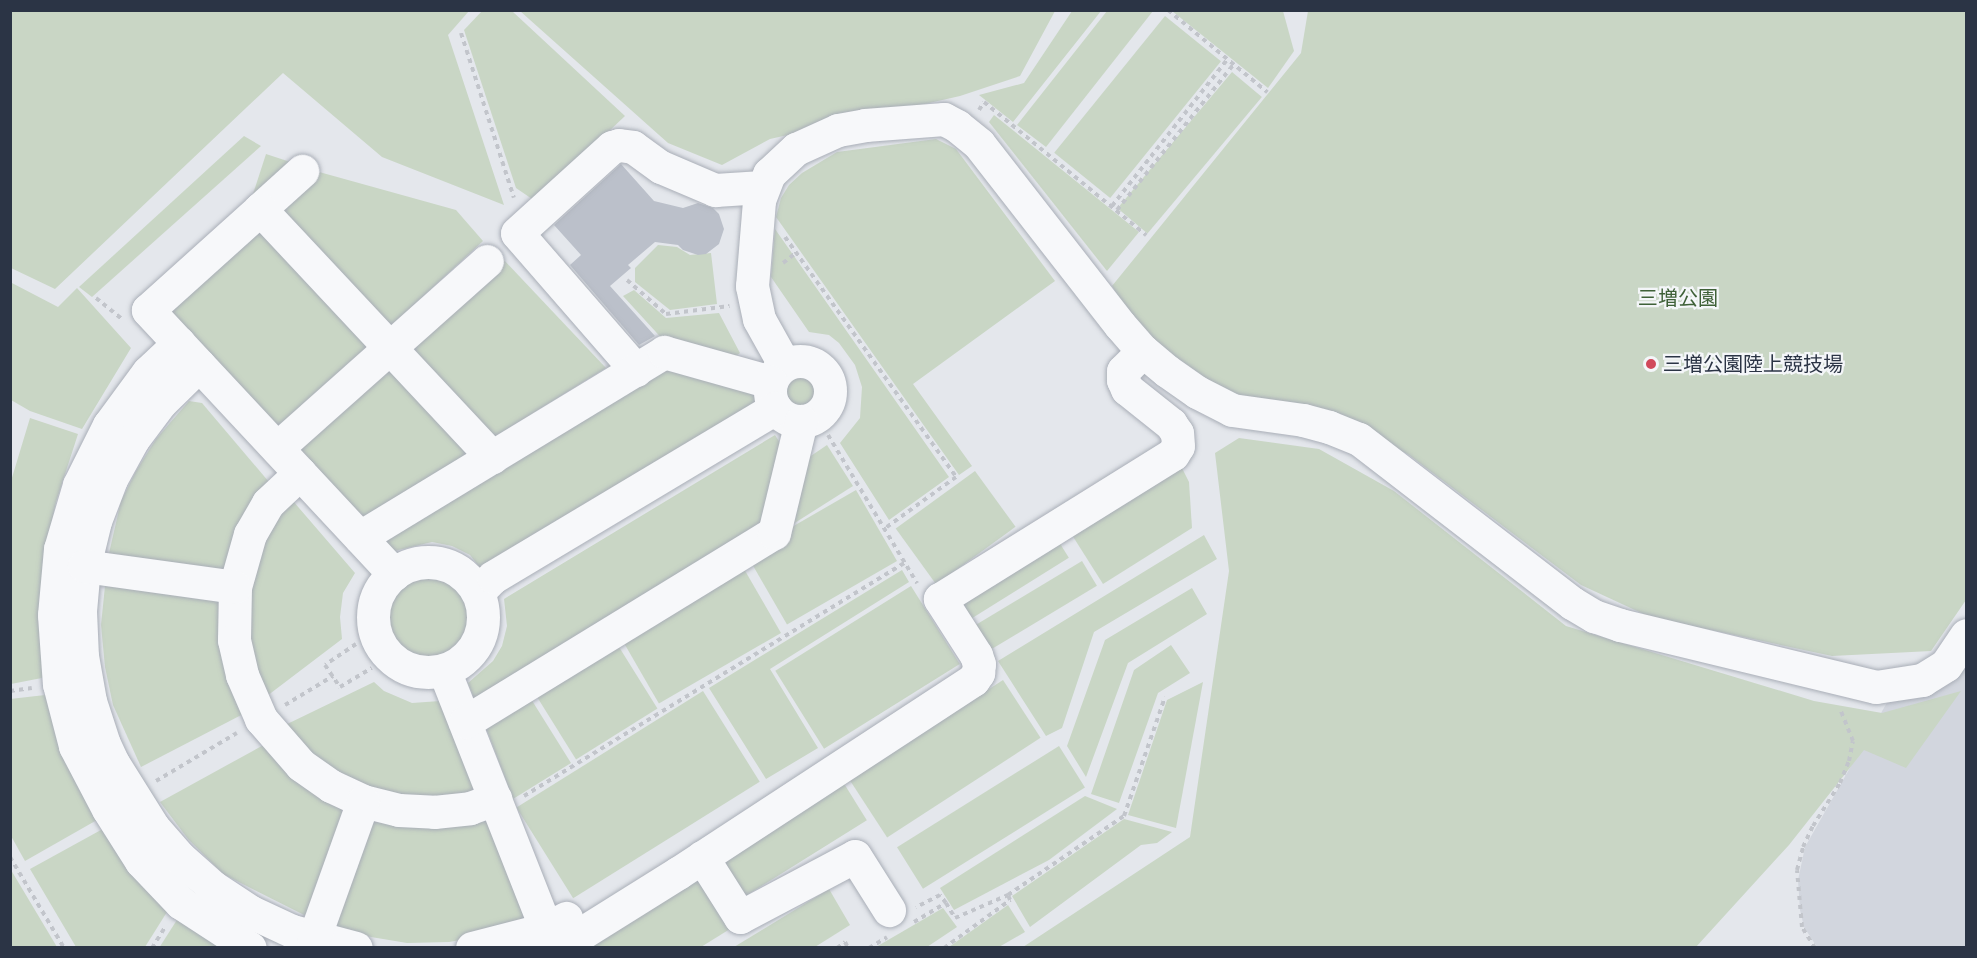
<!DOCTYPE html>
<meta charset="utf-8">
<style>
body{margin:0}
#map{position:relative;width:1977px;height:958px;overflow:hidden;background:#e4e7ec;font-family:Cabin,"Noto Sans JP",sans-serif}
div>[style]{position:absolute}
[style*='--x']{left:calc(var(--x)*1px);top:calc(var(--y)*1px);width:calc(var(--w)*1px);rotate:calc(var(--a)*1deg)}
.built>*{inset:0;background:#d2d6de}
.green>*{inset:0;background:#c9d6c5;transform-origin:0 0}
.round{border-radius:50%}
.building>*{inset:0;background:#bbc0ca}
.path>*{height:4px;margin-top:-2px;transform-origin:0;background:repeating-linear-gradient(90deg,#c2c5cb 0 4.5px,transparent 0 9px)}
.roads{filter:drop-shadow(0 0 2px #a9aeb7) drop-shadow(0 0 2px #a9aeb7)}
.minor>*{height:33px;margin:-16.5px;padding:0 16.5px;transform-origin:16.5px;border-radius:16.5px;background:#f7f8fa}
.minor>.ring{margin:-16.5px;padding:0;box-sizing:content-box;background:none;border:33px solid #f7f8fa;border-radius:50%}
.dots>*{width:16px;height:16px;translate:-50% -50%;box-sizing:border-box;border:3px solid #f4f6f9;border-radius:50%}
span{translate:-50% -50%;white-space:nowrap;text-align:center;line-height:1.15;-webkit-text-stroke:4.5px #f4f6f9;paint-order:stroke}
.park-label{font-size:20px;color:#3f6138}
.poi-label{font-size:20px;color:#2b3445}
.left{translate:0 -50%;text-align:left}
.frame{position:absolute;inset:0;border:12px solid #2b3445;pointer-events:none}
</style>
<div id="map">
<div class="built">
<i style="clip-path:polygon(1966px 659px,1966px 947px,1817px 947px,1804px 927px,1800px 910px,1798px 880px,1805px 847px,1889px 699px,1906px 699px,1926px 690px)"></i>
</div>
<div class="green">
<i style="clip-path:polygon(10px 11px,469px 11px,448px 35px,504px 205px,382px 157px,283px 73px,55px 289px,11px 268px)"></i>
<i style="clip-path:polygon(482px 11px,512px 11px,625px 116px,535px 201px,516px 188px,464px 30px)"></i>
<i style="clip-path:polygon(520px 11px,1055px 11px,1020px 76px,960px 96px,770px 139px,722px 165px,668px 143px)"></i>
<i style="clip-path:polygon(1072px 11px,1101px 11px,1013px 122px,979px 95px,1024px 83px)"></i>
<i style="clip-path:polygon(1107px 11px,1153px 11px,1046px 147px,1017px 125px)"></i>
<i style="clip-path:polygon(1172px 11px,1283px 11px,1294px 51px,1268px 88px)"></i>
<i style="clip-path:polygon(1308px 11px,1966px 11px,1966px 600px,1931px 651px,1832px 656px,1650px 617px,1581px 585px,1409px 455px,1349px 422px,1226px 392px,1141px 333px,1112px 286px,1301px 53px)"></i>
<i style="left:1165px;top:16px;width:72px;height:176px;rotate:39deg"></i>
<i style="left:1232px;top:72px;width:39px;height:178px;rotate:40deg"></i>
<i style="clip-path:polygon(994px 115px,1139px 232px,1107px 271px,989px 122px)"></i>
<i style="clip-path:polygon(244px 136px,261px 146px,92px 297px,79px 287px)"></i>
<i style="clip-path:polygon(936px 139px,956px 149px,1055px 281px,913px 384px,972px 466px,959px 475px,776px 217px,781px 198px,789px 185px,802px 173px,837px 152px)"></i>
<i style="left:266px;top:154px;width:28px;height:213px;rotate:18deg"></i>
<i style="clip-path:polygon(312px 170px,456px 210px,483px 241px,388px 329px,271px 209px)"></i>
<i style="left:258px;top:221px;width:168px;height:136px;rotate:48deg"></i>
<i style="clip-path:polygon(775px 229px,949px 477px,889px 520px,840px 443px,860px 418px,862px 387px,855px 365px,839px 343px,829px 335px,809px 332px,771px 277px)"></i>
<i style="clip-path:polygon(658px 245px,677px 247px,690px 255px,711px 253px,717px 304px,670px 310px,635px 282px,635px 268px)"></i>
<i style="clip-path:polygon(503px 259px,606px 368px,491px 439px,403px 348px)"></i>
<i style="clip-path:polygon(10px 282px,58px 307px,77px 288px,131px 348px,82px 429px,30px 411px,11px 400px)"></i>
<i style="clip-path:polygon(634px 290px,666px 318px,719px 313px,740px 353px,729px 361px,666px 343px,623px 296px)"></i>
<i style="clip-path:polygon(666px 362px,760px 393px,756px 403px,481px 569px,470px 555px,452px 546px,432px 542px,386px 553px,377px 537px)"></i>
<i style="clip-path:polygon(388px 364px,469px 453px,364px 518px,294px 449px)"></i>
<i style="clip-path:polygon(798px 368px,815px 374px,820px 382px,820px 399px,807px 411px,789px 409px,779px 385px)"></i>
<i style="clip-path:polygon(189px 401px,202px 403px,269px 482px,224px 578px,107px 562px,121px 501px,136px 471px,156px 439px)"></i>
<i style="clip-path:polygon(30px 418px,78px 434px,56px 502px,45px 554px,52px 676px,11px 684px,11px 481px)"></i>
<i style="clip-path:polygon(775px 435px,782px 446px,767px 530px,477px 706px,468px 683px,493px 661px,502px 646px,507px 626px,504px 599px)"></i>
<i style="clip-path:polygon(1239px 438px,1319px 449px,1394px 491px,1566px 626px,1814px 701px,1882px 713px,1961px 691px,1906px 768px,1864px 750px,1789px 845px,1696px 947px,1023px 947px,1190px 837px,1229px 571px,1215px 453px)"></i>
<i style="clip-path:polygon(827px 445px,853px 486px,790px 526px,796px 466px)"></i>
<i style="clip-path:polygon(1182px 468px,1189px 482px,1192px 528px,1103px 584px,1072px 535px)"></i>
<i style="left:975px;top:471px;width:69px;height:98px;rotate:54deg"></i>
<i style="left:856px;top:490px;width:82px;height:127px;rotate:60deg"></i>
<i style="clip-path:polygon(287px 494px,355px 573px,343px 593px,340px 617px,342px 639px,263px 699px,243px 624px,252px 555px)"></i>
<i style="left:1054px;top:534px;width:28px;height:119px;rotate:58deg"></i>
<i style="clip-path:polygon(1204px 535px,1217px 559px,1094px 632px,1062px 728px,1046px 736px,998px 661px)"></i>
<i style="left:1082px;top:561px;width:29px;height:129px;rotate:59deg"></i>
<i style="left:740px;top:562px;width:82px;height:141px;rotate:60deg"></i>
<i class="round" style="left:380px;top:570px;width:96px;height:96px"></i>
<i style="clip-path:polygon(902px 570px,909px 582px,770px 669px,818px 748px,766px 779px,709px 688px)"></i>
<i style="clip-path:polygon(106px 576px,225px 596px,249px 711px,141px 767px,113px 705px,105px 667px,101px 625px)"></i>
<i style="left:911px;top:586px;width:92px;height:160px;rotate:58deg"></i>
<i style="clip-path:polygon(1192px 588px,1207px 614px,1128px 663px,1086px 777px,1067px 746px,1105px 640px)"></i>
<i style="left:614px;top:639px;width:82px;height:96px;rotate:58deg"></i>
<i style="clip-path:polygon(1171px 645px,1190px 673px,1158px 693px,1119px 803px,1091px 794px,1134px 670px)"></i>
<i style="left:1003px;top:680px;width:69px;height:183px;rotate:57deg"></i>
<i style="clip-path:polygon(374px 682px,384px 691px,412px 703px,440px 701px,479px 796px,434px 804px,337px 782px,281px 727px)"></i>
<i style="clip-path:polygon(1203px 682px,1176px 828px,1128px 815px,1167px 700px)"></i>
<i style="clip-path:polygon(526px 691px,571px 763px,513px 799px,483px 720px)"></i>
<i style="left:703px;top:691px;width:107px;height:220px;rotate:58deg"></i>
<i style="clip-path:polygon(54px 694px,104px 816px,25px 861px,11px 836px,10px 699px)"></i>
<i style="clip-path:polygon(269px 742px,353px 806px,310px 918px,223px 874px,188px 839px,160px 802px)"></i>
<i style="left:1059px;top:746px;width:49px;height:191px;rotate:58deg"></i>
<i style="left:843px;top:782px;width:45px;height:145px;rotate:58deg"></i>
<i style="clip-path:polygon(1085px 796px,1117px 809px,1049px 860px,954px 910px,940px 888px)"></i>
<i style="clip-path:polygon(485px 812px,532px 923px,490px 935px,449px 942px,407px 943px,371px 937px,329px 925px,367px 813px)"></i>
<i style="clip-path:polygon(1124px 819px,1172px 832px,1157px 843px,1141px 845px,1030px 927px,1012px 896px)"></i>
<i style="clip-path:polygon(110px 825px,172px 904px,145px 947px,76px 947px,30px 869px)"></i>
<i style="clip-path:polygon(10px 870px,11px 870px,57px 947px,11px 947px)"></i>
<i style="clip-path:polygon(698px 879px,730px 929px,701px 947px,584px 947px)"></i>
<i style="clip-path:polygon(829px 889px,850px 925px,815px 947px,734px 947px)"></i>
<i style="clip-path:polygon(1008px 905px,1025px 932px,999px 947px,949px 947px)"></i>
<i style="clip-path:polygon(943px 908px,957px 927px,927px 947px,876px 947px)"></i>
<i style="clip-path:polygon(182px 912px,233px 948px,159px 948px)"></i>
</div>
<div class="building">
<i style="clip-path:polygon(621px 164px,654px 201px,683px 208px,698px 203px,713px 208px,719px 214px,724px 229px,719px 244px,706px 254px,698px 255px,683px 250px,678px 245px,655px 242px,628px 265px,631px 268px,610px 286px,655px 336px,639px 345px,570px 265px,581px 255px,554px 225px)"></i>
</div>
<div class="path">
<i style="--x:1168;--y:10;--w:129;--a:39.6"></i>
<i style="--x:461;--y:33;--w:173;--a:72.2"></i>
<i style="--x:979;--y:110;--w:9;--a:-58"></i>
<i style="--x:984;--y:102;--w:210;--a:39.4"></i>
<i style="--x:1112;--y:206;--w:186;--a:-51.8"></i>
<i style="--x:1117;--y:210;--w:186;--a:-51.3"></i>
<i style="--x:785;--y:237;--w:295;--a:54.5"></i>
<i style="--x:956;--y:477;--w:89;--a:144.2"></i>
<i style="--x:783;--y:263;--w:16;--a:-38"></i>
<i style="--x:627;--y:280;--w:52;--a:41.1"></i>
<i style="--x:666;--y:314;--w:64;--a:-7.2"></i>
<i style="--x:96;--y:298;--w:32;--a:39"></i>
<i style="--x:828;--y:435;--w:173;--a:59"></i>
<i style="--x:356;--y:644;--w:37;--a:146"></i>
<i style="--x:325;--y:665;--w:27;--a:56"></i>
<i style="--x:340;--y:687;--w:37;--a:-31"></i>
<i style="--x:10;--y:691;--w:22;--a:-8"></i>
<i style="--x:285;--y:705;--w:56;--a:-31.1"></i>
<i style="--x:156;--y:781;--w:94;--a:-30.7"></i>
<i style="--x:524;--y:796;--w:446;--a:-31.5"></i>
<i style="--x:10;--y:857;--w:106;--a:59.3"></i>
<i style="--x:946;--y:903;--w:17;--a:59"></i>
<i style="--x:955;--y:918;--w:58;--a:-23.5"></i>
<i style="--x:1008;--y:895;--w:140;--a:-34.3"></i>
<i style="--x:1124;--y:816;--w:126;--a:-71"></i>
<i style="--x:914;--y:922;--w:37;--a:-31"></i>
<i style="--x:946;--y:903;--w:10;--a:-127"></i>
<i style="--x:940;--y:895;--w:27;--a:153"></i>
<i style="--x:152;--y:948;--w:26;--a:-58"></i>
<i style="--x:837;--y:948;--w:10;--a:-37"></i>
<i style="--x:845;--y:942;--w:7;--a:63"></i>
<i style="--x:869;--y:948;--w:21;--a:-31"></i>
<i style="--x:944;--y:948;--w:82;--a:-36"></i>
<i style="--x:1010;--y:900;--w:5;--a:-112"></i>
<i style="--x:1815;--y:948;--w:25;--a:-122"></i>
<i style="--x:1802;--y:927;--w:57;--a:-95"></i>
<i style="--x:1797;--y:870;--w:24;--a:-75"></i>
<i style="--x:1803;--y:847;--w:23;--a:-65"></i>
<i style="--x:1813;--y:826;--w:51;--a:-57.9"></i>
<i style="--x:1840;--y:783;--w:24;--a:-68"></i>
<i style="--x:1849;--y:761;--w:20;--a:-79"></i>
<i style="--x:1853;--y:741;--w:35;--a:-112"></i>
</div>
<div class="roads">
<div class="minor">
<i style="--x:260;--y:209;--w:57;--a:-42.1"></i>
<i style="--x:179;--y:343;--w:42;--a:136.9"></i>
<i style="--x:148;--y:372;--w:66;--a:126.3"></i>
<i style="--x:109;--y:425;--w:67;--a:116.6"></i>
<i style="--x:79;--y:485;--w:67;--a:106.5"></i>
<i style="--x:60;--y:549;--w:66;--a:95.2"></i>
<i style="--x:54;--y:615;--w:69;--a:85.9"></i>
<i style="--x:59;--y:684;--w:64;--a:75.5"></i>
<i style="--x:75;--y:746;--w:71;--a:62.4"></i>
<i style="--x:108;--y:809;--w:62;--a:57.6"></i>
<i style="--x:141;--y:861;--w:58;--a:46.4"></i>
<i style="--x:181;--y:903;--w:82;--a:33.1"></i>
<i class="ring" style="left:770px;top:361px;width:27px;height:27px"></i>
<i style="--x:784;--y:364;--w:51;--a:-119.1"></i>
<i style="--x:759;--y:319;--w:34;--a:-102"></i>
<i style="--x:752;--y:286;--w:86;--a:-85.3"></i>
<i style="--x:759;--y:200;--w:28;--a:-69"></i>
<i style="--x:769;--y:174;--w:37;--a:-43"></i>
<i style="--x:796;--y:149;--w:46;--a:-24.3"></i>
<i style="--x:838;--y:130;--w:27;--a:-10"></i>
<i style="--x:865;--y:125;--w:79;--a:-4.3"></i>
<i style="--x:944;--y:119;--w:15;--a:28"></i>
<i style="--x:957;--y:126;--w:28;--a:39"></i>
<i style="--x:979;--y:144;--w:229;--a:52.1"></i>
<i style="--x:1120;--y:325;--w:35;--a:49"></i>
<i style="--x:1143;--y:351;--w:31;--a:40"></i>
<i style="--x:1167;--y:371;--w:37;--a:35"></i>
<i style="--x:1197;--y:392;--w:39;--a:27"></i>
<i style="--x:1232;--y:410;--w:72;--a:8"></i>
<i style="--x:1303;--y:420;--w:27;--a:15"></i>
<i style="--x:1329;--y:427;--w:32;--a:22"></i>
<i style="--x:1359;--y:439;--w:269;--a:37.6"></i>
<i style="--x:1572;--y:603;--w:26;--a:31"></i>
<i style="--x:1594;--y:616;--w:28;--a:19"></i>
<i style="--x:1620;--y:625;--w:263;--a:13.6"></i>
<i style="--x:1876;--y:687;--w:47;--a:-8.7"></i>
<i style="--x:1922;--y:680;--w:28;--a:-32"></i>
<i style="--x:1946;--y:665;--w:36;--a:-56"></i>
<i style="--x:199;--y:365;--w:54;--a:135.7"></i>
<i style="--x:160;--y:403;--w:45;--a:126.9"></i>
<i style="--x:133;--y:439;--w:46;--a:118.8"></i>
<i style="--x:111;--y:479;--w:45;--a:110.9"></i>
<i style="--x:95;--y:521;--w:46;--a:103.7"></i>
<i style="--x:84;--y:566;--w:45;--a:95.1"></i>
<i style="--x:80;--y:611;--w:45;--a:87.5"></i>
<i style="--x:82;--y:656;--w:46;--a:79.9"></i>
<i style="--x:90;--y:701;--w:45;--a:72"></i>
<i style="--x:104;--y:744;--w:21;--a:65"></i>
<i style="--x:113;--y:763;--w:75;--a:58"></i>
<i style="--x:153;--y:827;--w:40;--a:49"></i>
<i style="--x:179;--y:857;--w:45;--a:41.4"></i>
<i style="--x:213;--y:887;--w:45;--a:33.3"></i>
<i style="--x:251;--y:912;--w:45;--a:24.9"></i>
<i style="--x:292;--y:931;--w:66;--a:14.9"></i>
<i style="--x:636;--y:370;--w:181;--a:-131"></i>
<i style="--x:517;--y:233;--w:128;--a:-42.2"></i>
<i style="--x:612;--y:147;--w:7;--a:-16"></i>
<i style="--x:619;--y:145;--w:14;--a:8"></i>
<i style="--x:633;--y:147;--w:34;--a:36"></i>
<i style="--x:661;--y:167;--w:59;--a:23.1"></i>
<i style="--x:715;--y:190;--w:47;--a:-3.7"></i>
<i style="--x:277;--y:448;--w:281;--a:-41.7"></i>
<i style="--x:300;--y:473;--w:44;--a:136.8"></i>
<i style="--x:268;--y:503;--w:36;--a:120"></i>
<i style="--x:250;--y:534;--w:55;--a:105.8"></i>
<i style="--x:235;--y:587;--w:53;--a:91.1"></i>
<i style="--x:234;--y:640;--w:36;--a:77"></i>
<i style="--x:242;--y:675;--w:48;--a:66.6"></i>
<i style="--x:261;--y:719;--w:61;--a:49"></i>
<i style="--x:301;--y:765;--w:37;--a:35"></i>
<i style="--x:331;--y:786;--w:35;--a:25"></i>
<i style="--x:363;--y:801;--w:37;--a:14"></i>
<i style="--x:399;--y:810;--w:35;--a:3"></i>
<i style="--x:434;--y:812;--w:36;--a:-6"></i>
<i style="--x:470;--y:808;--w:27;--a:-20"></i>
<i style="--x:360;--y:537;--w:356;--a:-31.3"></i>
<i style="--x:664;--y:352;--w:111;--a:15.7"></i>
<i class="ring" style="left:373px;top:562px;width:77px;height:77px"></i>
<i style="--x:84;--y:566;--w:152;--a:7.9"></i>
<i style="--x:394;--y:574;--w:361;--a:-133"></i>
<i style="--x:148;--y:310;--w:151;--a:-42"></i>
<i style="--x:260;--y:209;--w:340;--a:46.9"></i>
<i style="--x:478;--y:592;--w:21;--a:-45"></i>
<i style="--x:493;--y:577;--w:329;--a:-30.9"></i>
<i style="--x:444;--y:670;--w:278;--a:68.5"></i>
<i style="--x:465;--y:722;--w:362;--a:-31.5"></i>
<i style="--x:774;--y:533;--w:115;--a:-76.4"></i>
<i style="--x:702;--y:857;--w:71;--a:57.7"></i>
<i style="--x:740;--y:917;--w:130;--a:-27.9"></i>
<i style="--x:855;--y:856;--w:64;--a:57.8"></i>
<i style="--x:314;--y:938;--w:145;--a:-70.3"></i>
<i style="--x:472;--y:948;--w:76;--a:-14.4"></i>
<i style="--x:546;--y:929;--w:23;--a:-29"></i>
<i style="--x:553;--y:948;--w:23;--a:-25"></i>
<i style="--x:574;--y:938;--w:123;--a:-32"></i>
<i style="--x:678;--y:873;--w:353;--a:-33.2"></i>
<i style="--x:973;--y:680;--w:9;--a:-54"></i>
<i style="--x:978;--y:673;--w:9;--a:-84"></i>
<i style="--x:979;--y:664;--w:9;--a:-108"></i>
<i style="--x:976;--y:655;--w:67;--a:-122.7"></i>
<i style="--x:940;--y:599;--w:274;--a:-31.9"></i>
<i style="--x:1173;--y:454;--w:9;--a:-58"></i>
<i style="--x:1178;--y:446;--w:13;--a:-94"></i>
<i style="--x:1177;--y:433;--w:11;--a:-124"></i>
<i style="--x:1171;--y:424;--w:56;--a:-141.5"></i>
<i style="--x:1127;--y:389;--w:10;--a:-114"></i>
<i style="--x:1123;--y:380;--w:9;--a:-90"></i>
<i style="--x:1123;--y:371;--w:28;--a:-45"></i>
</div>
</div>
<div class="dots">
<i style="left:1651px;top:364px;background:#d1495b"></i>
</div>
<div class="park-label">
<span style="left:1678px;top:298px">三増公園</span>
</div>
<div class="poi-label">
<span class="left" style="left:1663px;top:364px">三増公園陸上競技場</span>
</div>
<div class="frame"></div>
</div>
